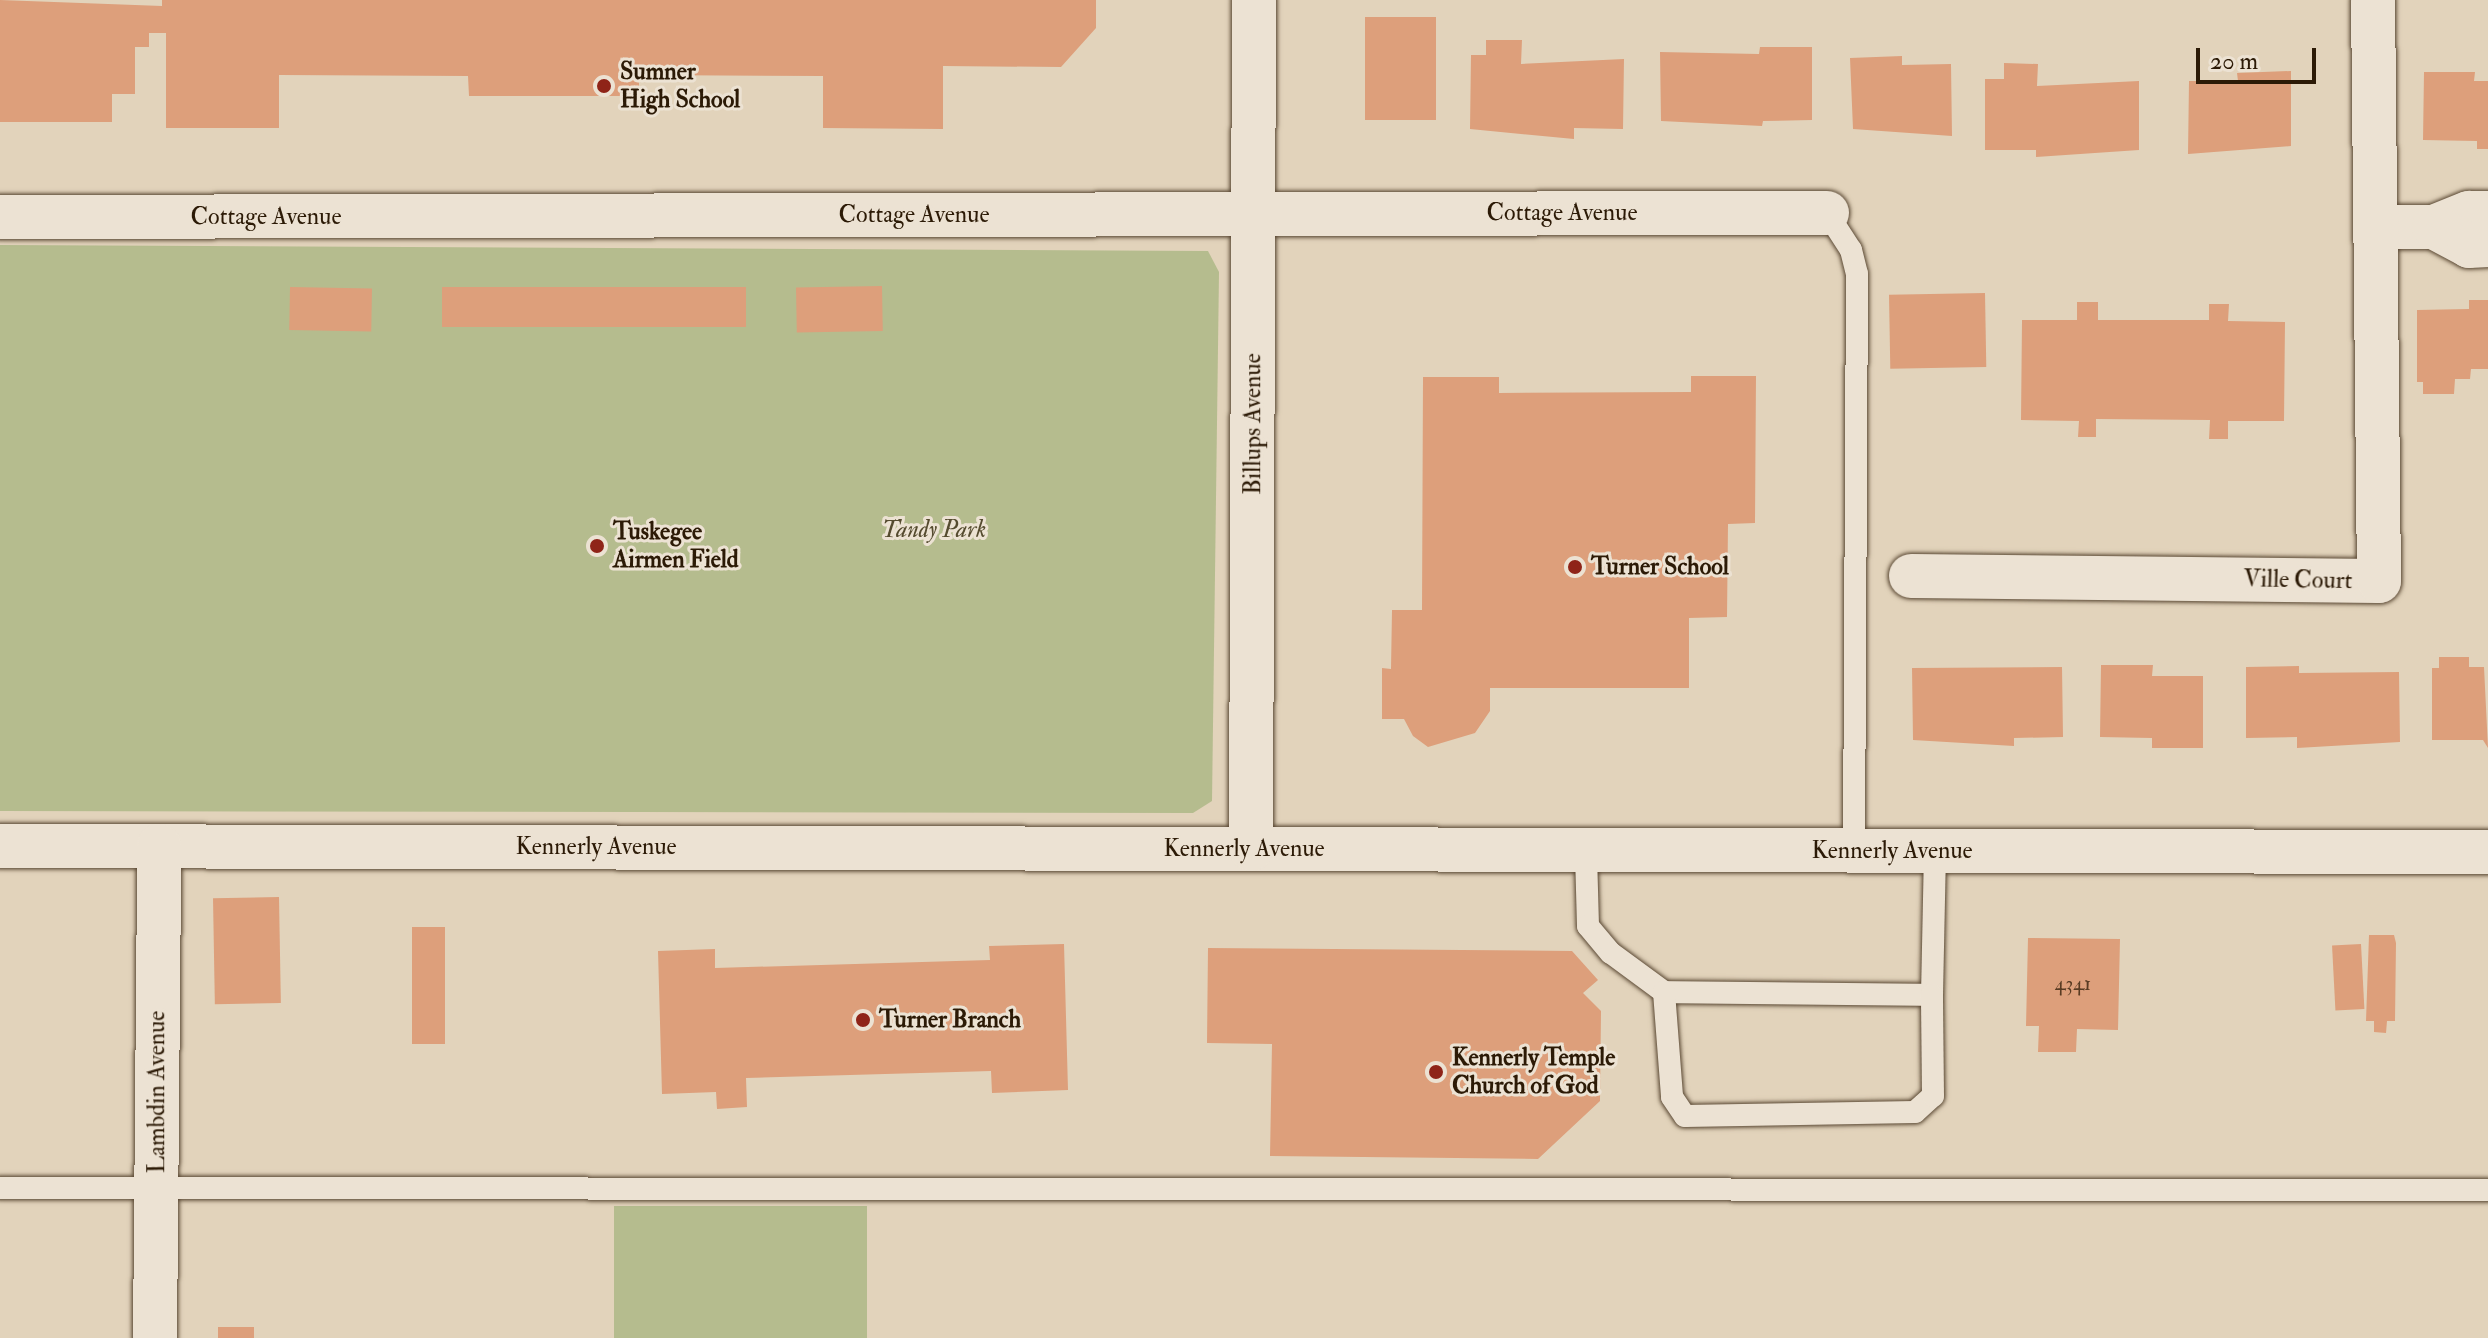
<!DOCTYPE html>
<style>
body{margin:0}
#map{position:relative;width:2488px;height:1338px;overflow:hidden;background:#e2d3bb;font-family:"IM FELL Double Pica",serif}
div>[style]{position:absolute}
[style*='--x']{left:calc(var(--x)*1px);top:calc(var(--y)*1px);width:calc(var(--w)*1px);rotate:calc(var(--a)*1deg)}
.green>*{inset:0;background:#b5bc8e;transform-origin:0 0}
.building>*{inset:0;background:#dd9f7b;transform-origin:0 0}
.roads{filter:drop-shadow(0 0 2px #5a4833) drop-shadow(0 0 2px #5a4833)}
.service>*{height:22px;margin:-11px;padding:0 11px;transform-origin:11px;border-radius:11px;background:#ece2d3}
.minor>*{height:44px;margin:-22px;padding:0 22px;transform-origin:22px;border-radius:22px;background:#ece2d3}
.dots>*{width:22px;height:22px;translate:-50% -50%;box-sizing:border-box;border:4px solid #ece2d3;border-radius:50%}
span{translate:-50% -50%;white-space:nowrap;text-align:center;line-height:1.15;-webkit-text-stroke:6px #ece2d3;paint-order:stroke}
.number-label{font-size:20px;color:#583b23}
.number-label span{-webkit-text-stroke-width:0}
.poi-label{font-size:24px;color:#2c1a06;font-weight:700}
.left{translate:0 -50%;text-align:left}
.street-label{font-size:24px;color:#2c1a06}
.park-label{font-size:24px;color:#554b2f;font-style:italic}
.scale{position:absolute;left:2196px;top:48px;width:120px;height:36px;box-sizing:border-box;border:4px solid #2c1a06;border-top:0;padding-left:10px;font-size:24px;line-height:28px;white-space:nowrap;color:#2c1a06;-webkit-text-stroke:6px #ece2d3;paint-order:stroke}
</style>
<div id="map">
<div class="green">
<i style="clip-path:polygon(0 245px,1208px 251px,1219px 272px,1212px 801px,1193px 813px,0 811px)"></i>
<i style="left:867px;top:1206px;width:132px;height:253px;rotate:90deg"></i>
</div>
<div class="building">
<i style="clip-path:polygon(0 0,162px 6px,162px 0,1096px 0,1096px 28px,1061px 67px,943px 66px,943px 129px,823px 128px,823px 76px,639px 75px,639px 96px,469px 96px,468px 76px,279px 75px,279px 128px,166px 128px,166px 33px,149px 33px,149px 47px,135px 47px,135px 94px,112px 94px,112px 122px,0 122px)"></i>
<i style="left:1365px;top:17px;width:71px;height:103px"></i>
<i style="clip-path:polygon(1486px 40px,1522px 40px,1521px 64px,1624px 59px,1623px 129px,1574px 128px,1574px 139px,1470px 129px,1471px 55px,1486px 55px)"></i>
<i style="clip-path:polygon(1760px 47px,1812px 47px,1812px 120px,1763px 121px,1762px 126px,1661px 121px,1660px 52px,1759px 54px)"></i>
<i style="clip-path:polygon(1902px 56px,1902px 65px,1951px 64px,1952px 136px,1853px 129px,1850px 58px)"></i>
<i style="clip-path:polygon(2004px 63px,2038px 64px,2037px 86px,2139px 81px,2139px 150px,2036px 157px,2036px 150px,1985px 150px,1985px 79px,2004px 79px)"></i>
<i style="clip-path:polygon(2291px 71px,2291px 146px,2188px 154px,2189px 81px,2238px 81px,2237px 73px)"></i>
<i style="clip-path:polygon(2424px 72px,2475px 72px,2474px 81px,2488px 81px,2488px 149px,2477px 149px,2477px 141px,2423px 140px)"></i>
<i style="left:882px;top:286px;width:45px;height:86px;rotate:89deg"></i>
<i style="left:290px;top:287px;width:82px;height:43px;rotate:1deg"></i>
<i style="left:746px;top:287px;width:40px;height:304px;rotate:90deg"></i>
<i style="left:1985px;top:293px;width:74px;height:96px;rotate:89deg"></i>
<i style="clip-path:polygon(2469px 300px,2488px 300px,2488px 369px,2471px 369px,2470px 379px,2455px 379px,2454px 394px,2423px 394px,2423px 382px,2417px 382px,2417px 310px,2469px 309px)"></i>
<i style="clip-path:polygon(2077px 302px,2098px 302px,2098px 320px,2209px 320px,2209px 304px,2229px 304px,2228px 321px,2285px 322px,2284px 421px,2228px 421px,2228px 439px,2209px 439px,2210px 420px,2096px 419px,2096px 437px,2078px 437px,2079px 421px,2021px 420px,2022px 320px,2077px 320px)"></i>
<i style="clip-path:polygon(1691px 376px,1756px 376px,1755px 523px,1728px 524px,1727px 617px,1689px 618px,1689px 688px,1490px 688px,1490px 711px,1475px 733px,1428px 747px,1413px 736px,1404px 719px,1382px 719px,1382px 668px,1391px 669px,1392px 610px,1422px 610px,1423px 377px,1499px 377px,1499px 393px,1691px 392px)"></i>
<i style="clip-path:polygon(2439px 657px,2469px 657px,2469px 667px,2484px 667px,2488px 748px,2483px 740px,2432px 740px,2432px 668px,2439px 668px)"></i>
<i style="clip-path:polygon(2101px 665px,2153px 665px,2152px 676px,2203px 676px,2203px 748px,2152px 748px,2152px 738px,2100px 737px)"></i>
<i style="clip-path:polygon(2299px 666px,2299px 673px,2399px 672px,2400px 742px,2297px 748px,2297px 737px,2246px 738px,2246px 667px)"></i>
<i style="clip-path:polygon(2062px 667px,2063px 737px,2014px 738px,2014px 746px,1913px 740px,1912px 668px)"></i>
<i style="left:279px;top:897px;width:106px;height:66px;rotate:89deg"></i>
<i style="left:412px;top:927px;width:33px;height:117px"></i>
<i style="clip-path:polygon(2369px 935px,2394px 935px,2396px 943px,2395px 1021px,2387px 1021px,2386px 1033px,2374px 1032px,2374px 1021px,2366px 1021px)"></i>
<i style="clip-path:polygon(2028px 938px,2120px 939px,2118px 1030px,2077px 1029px,2076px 1052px,2038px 1052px,2039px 1026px,2026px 1026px)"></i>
<i style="clip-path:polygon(1064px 944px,1068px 1090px,992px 1093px,991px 1071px,746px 1078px,747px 1107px,717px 1109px,716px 1092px,662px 1094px,658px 951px,715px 949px,715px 968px,990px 960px,989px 946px)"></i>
<i style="left:2361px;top:944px;width:65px;height:29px;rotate:87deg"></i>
<i style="clip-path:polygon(1208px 948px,1572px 951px,1598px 980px,1583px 993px,1601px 1011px,1600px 1101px,1538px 1159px,1270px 1156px,1272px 1044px,1207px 1043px)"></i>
<i style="left:254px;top:1327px;width:11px;height:36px;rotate:90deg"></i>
</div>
<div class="roads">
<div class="service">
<i style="--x:1827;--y:213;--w:44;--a:57"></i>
<i style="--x:1851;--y:250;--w:25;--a:76"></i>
<i style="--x:1857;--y:274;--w:576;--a:90.3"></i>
<i style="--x:1586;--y:854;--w:72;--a:88.4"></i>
<i style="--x:1588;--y:926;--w:35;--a:50"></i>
<i style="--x:1611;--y:953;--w:66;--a:36.3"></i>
<i style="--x:1664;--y:992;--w:268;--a:0.6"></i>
<i style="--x:1932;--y:995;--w:144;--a:-88.8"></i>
<i style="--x:1664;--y:992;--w:105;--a:85.6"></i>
<i style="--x:1672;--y:1097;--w:23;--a:56"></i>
<i style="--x:1685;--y:1116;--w:230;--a:-1"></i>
<i style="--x:1915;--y:1112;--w:24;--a:-42"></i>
<i style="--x:1933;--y:1096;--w:101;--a:-90.6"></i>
<i style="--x:0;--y:1188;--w:2488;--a:0.05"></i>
</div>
<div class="minor">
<i style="--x:0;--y:217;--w:1827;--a:-0.13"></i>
<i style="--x:2376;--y:227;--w:58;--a:0"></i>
<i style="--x:2434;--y:227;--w:38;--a:-22"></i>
<i style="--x:2469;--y:213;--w:19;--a:0"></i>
<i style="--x:2434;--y:227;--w:40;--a:28"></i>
<i style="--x:2469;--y:246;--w:19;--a:-3"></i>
<i style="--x:1911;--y:576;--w:468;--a:0.6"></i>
<i style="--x:2379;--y:581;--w:581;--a:-90.59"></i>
<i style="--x:0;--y:846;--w:2488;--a:0.14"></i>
<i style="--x:1251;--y:849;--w:849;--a:-89.8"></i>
<i style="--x:155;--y:1338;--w:492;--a:-89.5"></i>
</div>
</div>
<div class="dots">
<i style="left:604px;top:86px;background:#8f2418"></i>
<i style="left:597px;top:546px;background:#8f2418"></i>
<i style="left:1575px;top:567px;background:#8f2418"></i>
<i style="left:863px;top:1020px;background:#8f2418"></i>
<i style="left:1436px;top:1072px;background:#8f2418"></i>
</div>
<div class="number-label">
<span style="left:2073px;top:983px">4341</span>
</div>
<div class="poi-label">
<span class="left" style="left:620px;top:86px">Sumner<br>High School</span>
<span class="left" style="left:613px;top:546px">Tuskegee<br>Airmen Field</span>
<span class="left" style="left:1591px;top:567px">Turner School</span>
<span class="left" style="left:879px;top:1020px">Turner Branch</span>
<span class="left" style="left:1452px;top:1072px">Kennerly Temple<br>Church of God</span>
</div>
<div class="street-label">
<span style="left:1562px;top:213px">Cottage Avenue</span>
<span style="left:914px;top:215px">Cottage Avenue</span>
<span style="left:266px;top:217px">Cottage Avenue</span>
<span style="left:1253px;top:424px;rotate:-90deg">Billups Avenue</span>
<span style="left:2298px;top:580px;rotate:1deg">Ville Court</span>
<span style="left:596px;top:847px">Kennerly Avenue</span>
<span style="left:1244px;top:849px">Kennerly Avenue</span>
<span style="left:1892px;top:851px">Kennerly Avenue</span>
<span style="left:157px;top:1092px;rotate:-90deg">Lambdin Avenue</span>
</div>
<div class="park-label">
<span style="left:934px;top:530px">Tandy Park</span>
</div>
<div class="scale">20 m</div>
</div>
